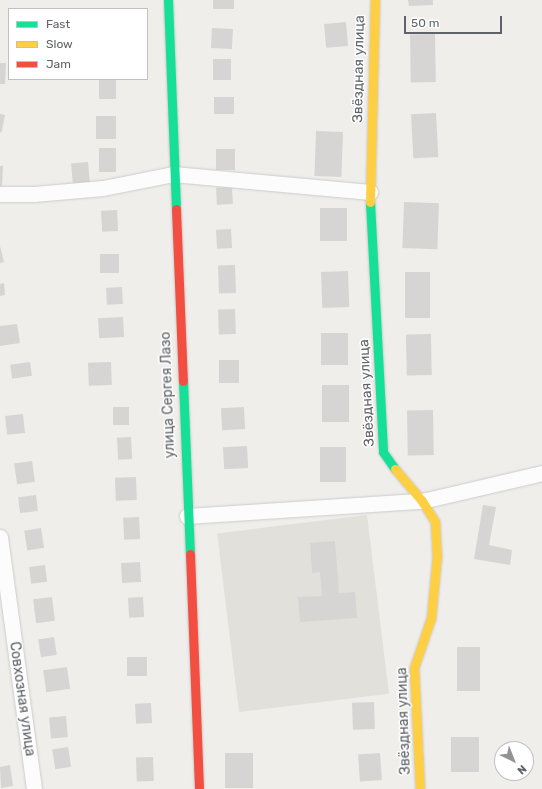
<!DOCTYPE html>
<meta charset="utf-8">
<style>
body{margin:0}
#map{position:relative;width:542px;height:789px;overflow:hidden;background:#efeeea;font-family:Rubik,sans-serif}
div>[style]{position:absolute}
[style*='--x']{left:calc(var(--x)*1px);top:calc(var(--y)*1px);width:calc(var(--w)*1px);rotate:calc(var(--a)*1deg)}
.education>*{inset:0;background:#e2e0da;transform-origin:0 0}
.building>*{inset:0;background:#d6d5d3;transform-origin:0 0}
.roads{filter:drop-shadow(0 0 1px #cbcccc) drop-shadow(0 0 1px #cbcccc)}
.street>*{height:15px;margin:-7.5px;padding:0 7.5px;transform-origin:7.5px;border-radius:7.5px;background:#fdfcfc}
.fast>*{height:9px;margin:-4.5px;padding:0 4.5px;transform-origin:4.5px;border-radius:4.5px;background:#16e098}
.slow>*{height:9px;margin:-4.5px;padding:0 4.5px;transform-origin:4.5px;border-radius:4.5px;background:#ffcf43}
.jam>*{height:9px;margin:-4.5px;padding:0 4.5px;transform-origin:4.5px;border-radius:4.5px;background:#f24e42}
span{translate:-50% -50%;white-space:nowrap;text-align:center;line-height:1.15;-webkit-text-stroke:3px #fff;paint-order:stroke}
.street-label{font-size:14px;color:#5f6368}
.legend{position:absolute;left:8px;top:8px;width:140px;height:72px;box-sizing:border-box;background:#fff;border:1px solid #bfc1c3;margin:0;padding:5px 7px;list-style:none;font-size:12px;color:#5f6368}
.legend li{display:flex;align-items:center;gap:8px;height:20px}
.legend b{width:20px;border:1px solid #bfc1c3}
.north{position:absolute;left:494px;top:741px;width:40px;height:40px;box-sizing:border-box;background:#fff;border:1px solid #bfc1c3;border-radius:50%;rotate:137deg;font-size:11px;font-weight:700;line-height:16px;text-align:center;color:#5f6368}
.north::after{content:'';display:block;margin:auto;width:14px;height:18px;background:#919496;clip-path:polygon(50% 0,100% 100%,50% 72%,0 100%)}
.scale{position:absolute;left:404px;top:16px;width:98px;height:18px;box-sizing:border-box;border:2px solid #5f6368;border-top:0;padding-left:5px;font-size:12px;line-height:14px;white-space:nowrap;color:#5f6368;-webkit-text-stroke:3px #fff;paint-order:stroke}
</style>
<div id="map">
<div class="education">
<i style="left:367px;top:515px;width:180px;height:151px;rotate:83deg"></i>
</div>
<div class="building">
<i style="left:213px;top:0;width:21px;height:9px"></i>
<i style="clip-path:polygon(408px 0,433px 0,433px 5px,409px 6px)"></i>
<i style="left:346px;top:22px;width:24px;height:22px;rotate:85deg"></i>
<i style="left:212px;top:28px;width:21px;height:20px;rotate:3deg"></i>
<i style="left:435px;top:34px;width:48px;height:25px;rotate:89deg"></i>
<i style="left:213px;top:59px;width:18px;height:21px"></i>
<i style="clip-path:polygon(0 63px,6px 63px,5px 84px,0 84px)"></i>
<i style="left:99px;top:79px;width:17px;height:20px"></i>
<i style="left:214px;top:97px;width:20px;height:17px"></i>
<i style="left:436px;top:113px;width:44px;height:25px;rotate:87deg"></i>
<i style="left:0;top:114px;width:5px;height:18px;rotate:11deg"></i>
<i style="left:96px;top:116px;width:20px;height:23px"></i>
<i style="left:316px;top:131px;width:27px;height:45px;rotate:2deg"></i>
<i style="left:99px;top:148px;width:17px;height:24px"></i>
<i style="left:216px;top:149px;width:19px;height:21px"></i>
<i style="left:88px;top:162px;width:22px;height:17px;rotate:85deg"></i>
<i style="clip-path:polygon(0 166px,3px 166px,2px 186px,0 186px)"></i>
<i style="left:232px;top:187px;width:17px;height:16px;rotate:87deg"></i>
<i style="left:404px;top:202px;width:35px;height:46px;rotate:2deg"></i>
<i style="left:347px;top:208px;width:33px;height:27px;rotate:90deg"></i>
<i style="left:117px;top:210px;width:21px;height:16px;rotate:87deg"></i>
<i style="left:231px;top:229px;width:19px;height:15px;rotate:87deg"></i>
<i style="clip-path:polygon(0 246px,4px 262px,0 263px)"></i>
<i style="left:100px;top:254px;width:19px;height:19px"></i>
<i style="left:235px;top:265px;width:28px;height:17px;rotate:88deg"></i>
<i style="left:348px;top:271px;width:36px;height:27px;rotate:88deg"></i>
<i style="left:405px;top:272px;width:25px;height:46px"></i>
<i style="clip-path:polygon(4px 283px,5px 295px,0 296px,0 284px)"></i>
<i style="left:122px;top:287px;width:17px;height:16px;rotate:87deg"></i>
<i style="left:235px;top:309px;width:25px;height:17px;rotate:88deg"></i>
<i style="left:123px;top:317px;width:20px;height:25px;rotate:87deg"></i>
<i style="clip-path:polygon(17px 324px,20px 343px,0 346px,0 326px)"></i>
<i style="left:321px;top:333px;width:27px;height:32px"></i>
<i style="left:431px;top:334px;width:41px;height:25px;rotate:89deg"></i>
<i style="left:239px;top:360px;width:23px;height:20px;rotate:90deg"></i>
<i style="left:30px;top:362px;width:14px;height:20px;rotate:82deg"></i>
<i style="left:111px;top:362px;width:23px;height:23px;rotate:88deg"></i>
<i style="left:349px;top:385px;width:37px;height:27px;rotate:90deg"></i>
<i style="left:113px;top:407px;width:16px;height:18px"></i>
<i style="left:244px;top:407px;width:22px;height:23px;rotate:87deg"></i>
<i style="left:433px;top:410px;width:45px;height:26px;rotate:89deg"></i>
<i style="left:23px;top:414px;width:19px;height:18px;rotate:84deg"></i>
<i style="left:131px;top:437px;width:22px;height:14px;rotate:87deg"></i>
<i style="left:247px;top:446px;width:22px;height:24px;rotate:87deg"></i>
<i style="left:320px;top:447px;width:26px;height:35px"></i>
<i style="left:32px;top:461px;width:21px;height:18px;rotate:82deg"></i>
<i style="left:136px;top:477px;width:23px;height:21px;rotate:88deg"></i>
<i style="left:36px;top:495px;width:16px;height:18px;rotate:83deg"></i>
<i style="clip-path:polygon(483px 505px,496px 507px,489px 545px,512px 550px,510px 565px,474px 559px)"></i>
<i style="left:139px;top:517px;width:22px;height:16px;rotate:87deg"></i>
<i style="left:41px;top:528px;width:20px;height:17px;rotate:81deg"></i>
<i style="clip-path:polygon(335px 541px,339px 593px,355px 592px,357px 618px,300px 622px,298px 597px,322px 596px,320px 572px,312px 573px,310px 543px)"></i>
<i style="left:140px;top:562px;width:20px;height:19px;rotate:87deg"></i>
<i style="left:45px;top:565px;width:17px;height:16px;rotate:83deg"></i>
<i style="left:52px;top:597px;width:24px;height:19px;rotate:83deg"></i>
<i style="left:143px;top:597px;width:20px;height:15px;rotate:87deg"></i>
<i style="left:54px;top:637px;width:18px;height:16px;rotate:81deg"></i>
<i style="left:457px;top:647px;width:23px;height:44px"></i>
<i style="left:127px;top:657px;width:20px;height:19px"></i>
<i style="left:67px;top:667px;width:22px;height:24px;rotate:82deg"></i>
<i style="left:374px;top:702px;width:27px;height:22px;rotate:88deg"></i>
<i style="left:151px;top:703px;width:20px;height:16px;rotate:87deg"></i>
<i style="left:66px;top:716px;width:21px;height:17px;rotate:85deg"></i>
<i style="left:479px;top:737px;width:35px;height:28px;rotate:90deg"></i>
<i style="left:68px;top:747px;width:20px;height:16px;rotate:81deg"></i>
<i style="left:253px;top:753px;width:35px;height:28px;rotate:90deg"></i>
<i style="left:380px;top:753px;width:27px;height:22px;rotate:86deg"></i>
<i style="left:153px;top:757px;width:24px;height:17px;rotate:88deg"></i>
<i style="clip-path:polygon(10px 765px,13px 786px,1px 788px,0 767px)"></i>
</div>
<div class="roads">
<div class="street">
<i style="--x:0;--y:194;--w:34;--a:0"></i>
<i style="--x:34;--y:194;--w:69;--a:-5"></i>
<i style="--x:103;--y:188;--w:71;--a:-11.3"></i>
<i style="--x:173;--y:174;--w:198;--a:5.2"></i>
<i style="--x:187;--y:516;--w:235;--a:-3.7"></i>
<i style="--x:422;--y:501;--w:123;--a:-13.1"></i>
<i style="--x:0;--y:537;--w:254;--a:82.3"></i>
</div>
<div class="fast">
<i style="--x:168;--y:0;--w:209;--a:87.8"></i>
<i style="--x:370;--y:202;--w:250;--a:87"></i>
<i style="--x:383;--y:452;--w:21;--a:55"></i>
<i style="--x:183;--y:381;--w:173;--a:87.7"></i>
</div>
<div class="slow">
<i style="--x:370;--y:202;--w:202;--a:-88.6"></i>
<i style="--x:395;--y:469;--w:42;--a:49.8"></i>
<i style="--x:422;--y:501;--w:25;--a:58"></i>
<i style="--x:435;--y:522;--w:33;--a:87"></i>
<i style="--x:437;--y:555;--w:63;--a:95.4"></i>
<i style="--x:431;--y:618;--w:53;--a:108.8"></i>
<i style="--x:414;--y:668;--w:121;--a:87.2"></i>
</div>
<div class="jam">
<i style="--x:176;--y:209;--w:172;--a:87.7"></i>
<i style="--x:190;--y:554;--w:235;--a:87.8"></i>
</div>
</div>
<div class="street-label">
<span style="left:359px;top:69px;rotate:-89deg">Звёздная улица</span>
<span style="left:367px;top:393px;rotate:-93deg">Звёздная улица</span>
<span style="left:168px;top:395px;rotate:-92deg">улица Сергея Лазо</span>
<span style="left:22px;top:699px;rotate:82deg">Совхозная улица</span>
<span style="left:404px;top:721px;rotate:-92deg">Звёздная улица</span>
</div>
<ul class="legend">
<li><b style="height:5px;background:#16e098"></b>Fast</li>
<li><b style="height:5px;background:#ffcf43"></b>Slow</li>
<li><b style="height:5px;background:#f24e42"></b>Jam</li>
</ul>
<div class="north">N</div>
<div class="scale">50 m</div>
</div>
